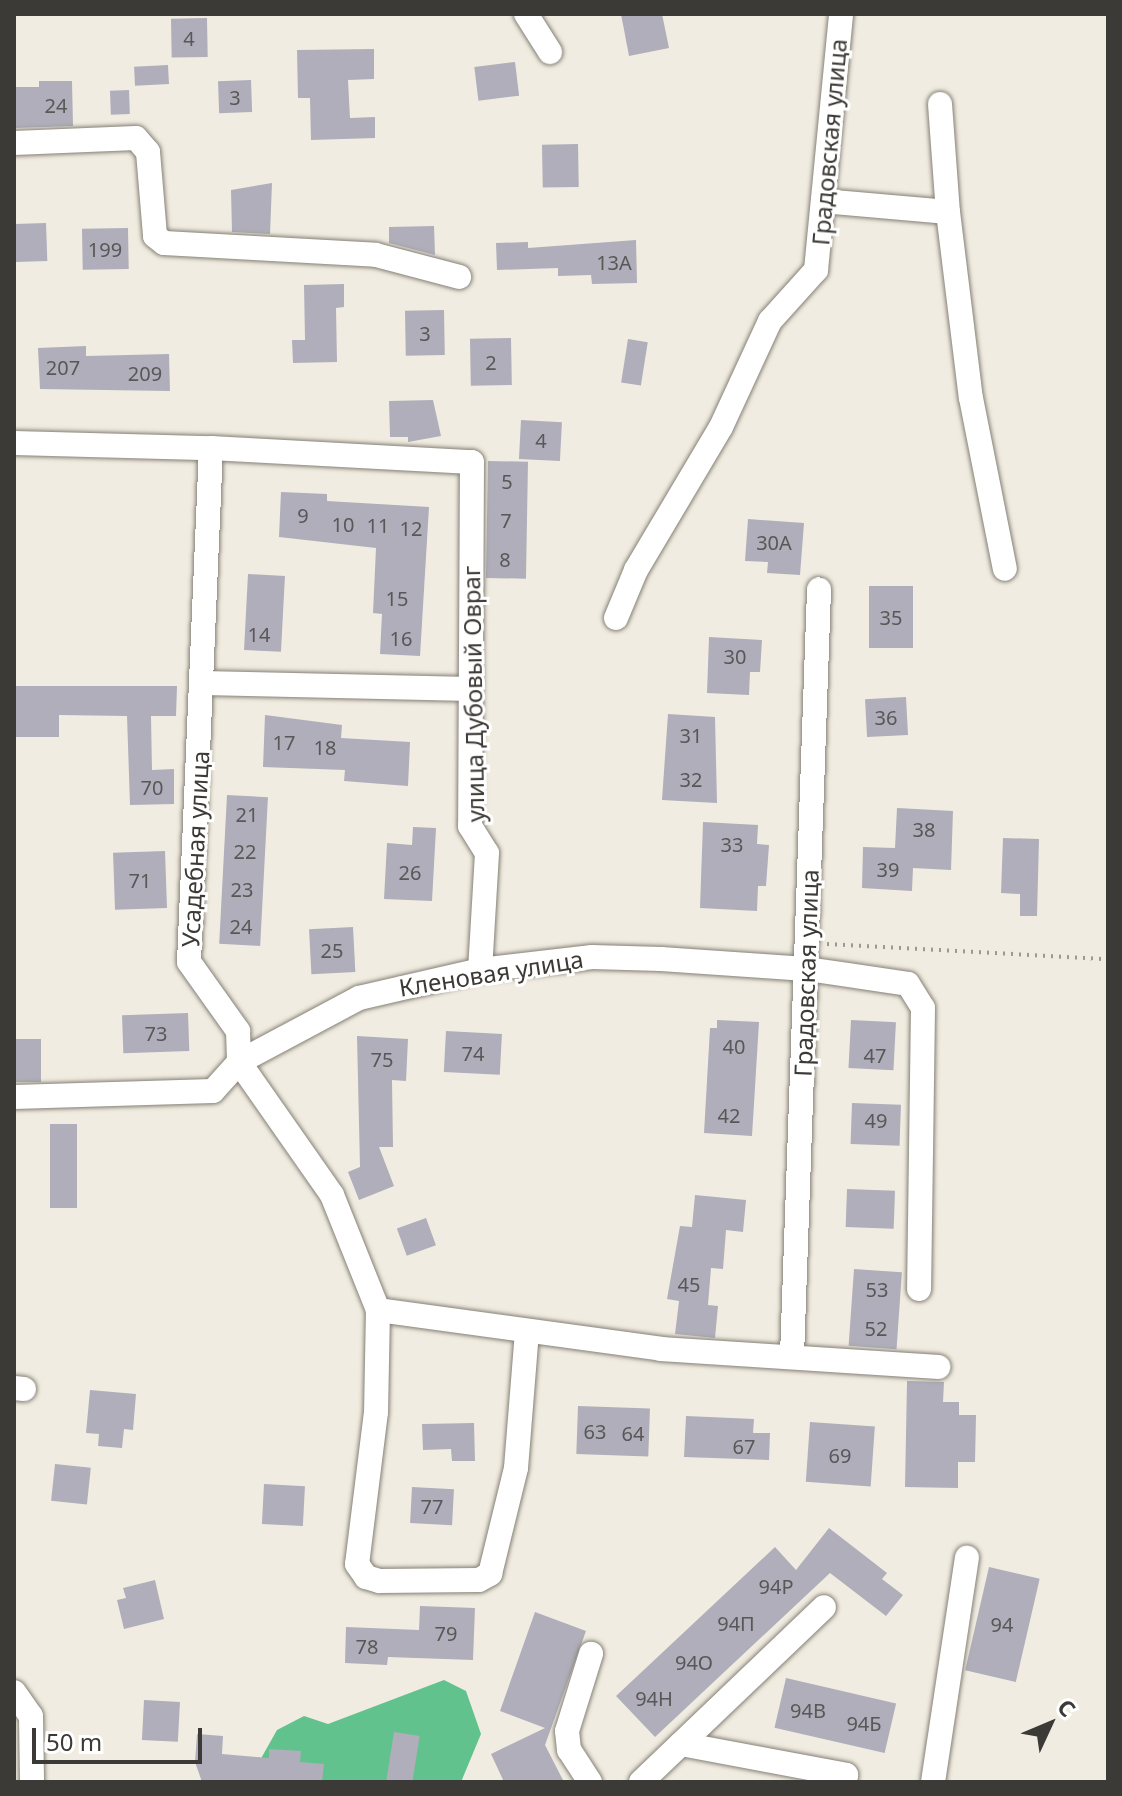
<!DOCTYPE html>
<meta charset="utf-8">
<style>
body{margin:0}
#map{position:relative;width:1122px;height:1796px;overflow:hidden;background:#f1ece1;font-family:"Noto Sans",sans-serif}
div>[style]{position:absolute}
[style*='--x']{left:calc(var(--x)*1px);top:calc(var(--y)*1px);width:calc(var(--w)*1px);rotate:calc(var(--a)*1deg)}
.forest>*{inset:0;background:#61c28e}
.building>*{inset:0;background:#afaeba;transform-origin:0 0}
.path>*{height:4px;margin-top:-2px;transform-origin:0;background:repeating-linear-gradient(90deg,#9c9991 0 2px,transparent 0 8px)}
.roads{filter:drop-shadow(0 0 2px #858076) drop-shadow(0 0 2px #858076)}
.minor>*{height:24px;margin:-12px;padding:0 12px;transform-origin:12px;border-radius:12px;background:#fff}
span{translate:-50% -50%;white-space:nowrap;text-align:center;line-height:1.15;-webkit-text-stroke:6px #fff;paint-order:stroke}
.number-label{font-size:20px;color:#595757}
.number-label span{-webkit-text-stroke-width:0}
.street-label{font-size:24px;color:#3c3a36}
.frame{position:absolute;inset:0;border:16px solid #3c3a36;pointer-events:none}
.north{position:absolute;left:1010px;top:1684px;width:80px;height:80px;-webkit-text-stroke:6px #fff;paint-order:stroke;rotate:46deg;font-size:22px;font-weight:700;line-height:32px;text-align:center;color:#3c3a36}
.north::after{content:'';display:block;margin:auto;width:28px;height:36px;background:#3c3a36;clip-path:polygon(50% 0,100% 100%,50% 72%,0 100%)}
.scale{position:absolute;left:32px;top:1728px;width:170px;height:36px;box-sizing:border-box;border:4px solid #3c3a36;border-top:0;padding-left:10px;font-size:24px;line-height:28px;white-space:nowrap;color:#3c3a36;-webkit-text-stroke:6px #fff;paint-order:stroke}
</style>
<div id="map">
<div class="forest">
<i style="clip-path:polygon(444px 1680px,466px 1691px,481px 1734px,461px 1782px,256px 1782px,259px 1762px,277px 1730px,304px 1716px,328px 1724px)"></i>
</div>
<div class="building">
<i style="clip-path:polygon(621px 14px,662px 14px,669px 48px,629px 56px)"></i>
<i style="left:207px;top:18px;width:39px;height:36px;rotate:89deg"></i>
<i style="clip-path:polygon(374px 49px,374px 79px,348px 80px,350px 118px,375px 117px,375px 138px,311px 140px,310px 98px,298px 98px,297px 50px)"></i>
<i style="left:515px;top:62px;width:34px;height:41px;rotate:83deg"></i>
<i style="left:168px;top:65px;width:19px;height:34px;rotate:87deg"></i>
<i style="left:251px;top:80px;width:32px;height:33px;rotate:88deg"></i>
<i style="clip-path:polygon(39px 81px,72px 81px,73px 126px,14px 128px,14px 87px,39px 87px)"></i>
<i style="left:129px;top:90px;width:24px;height:19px;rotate:88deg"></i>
<i style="left:578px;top:144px;width:43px;height:36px;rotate:89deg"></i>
<i style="clip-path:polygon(272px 183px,270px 234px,232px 232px,231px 190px)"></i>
<i style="left:46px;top:223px;width:38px;height:32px;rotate:88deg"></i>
<i style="clip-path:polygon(434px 226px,435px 255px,389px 243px,389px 227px)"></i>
<i style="left:128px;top:228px;width:41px;height:46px;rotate:89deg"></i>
<i style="clip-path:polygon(636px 240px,637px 283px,592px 284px,591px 275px,558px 276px,558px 268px,497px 270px,496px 243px,528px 242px,528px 248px)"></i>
<i style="clip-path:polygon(344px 284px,344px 307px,336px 308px,337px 362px,293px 363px,292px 340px,305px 340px,304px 285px)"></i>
<i style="left:444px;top:310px;width:45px;height:39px;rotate:89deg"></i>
<i style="left:511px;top:338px;width:47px;height:41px;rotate:89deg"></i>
<i style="left:628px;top:339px;width:20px;height:44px;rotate:9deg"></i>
<i style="clip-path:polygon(86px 346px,86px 356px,169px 354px,170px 391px,40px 389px,38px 348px)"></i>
<i style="clip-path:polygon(433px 400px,441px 436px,408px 442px,408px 437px,390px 437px,389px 401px)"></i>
<i style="left:521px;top:420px;width:41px;height:39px;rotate:3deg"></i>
<i style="left:488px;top:461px;width:40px;height:117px;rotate:1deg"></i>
<i style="clip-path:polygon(281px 492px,327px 494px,327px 501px,429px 507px,420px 656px,380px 654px,382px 614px,373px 613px,376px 548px,279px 537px)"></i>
<i style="clip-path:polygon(748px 519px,804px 523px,800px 575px,767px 573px,768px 562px,745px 561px)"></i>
<i style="left:248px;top:574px;width:37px;height:76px;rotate:3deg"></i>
<i style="left:869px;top:586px;width:44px;height:62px"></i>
<i style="clip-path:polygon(709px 637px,762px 640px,760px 672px,750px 672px,749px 695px,707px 693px)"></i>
<i style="clip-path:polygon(14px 686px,177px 686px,176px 716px,151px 716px,152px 770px,174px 769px,174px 804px,130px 805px,127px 716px,59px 715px,59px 737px,14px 737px)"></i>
<i style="left:906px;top:697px;width:38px;height:41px;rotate:87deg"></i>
<i style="clip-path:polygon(668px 714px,715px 717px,717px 803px,662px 800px)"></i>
<i style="clip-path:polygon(265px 715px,342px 725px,341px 738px,410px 742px,408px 786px,344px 781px,345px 770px,263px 767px)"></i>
<i style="left:227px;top:795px;width:41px;height:149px;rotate:3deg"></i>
<i style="clip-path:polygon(897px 808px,953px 811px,951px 870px,913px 868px,912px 891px,862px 888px,863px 847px,895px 848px)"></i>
<i style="clip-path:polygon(703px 822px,758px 825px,757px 844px,769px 845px,766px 886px,758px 886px,757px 911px,700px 908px)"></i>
<i style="clip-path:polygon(413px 827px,436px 828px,432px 901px,384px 899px,387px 843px,412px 845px)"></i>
<i style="clip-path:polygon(1003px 838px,1039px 839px,1037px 916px,1020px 916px,1020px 894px,1001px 893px)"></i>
<i style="left:165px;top:851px;width:57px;height:52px;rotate:88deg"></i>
<i style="left:353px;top:927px;width:45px;height:44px;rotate:87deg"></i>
<i style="left:188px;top:1013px;width:38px;height:66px;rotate:88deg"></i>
<i style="clip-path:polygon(717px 1020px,759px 1022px,752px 1136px,704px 1133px,710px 1028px,717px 1028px)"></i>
<i style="left:851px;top:1020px;width:45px;height:48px;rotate:3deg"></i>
<i style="left:446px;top:1031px;width:56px;height:41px;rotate:3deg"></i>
<i style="clip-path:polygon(357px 1036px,408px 1039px,406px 1081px,392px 1080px,393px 1147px,379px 1147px,394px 1186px,359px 1200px,348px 1172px,360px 1167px)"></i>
<i style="left:14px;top:1039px;width:27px;height:43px"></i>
<i style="left:852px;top:1103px;width:49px;height:41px;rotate:2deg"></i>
<i style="left:50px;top:1124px;width:27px;height:84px"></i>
<i style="left:847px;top:1189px;width:48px;height:38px;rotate:2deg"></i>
<i style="clip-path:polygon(695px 1195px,746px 1200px,743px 1232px,726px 1230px,723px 1269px,711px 1268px,708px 1305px,718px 1306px,715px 1338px,675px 1334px,679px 1301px,667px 1299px,680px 1226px,692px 1227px)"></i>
<i style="left:426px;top:1218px;width:29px;height:31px;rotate:70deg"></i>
<i style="left:854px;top:1269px;width:48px;height:77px;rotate:4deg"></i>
<i style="clip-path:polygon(907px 1381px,944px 1382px,943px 1402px,959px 1402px,959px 1415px,976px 1415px,975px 1462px,958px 1462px,958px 1488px,905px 1487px)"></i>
<i style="clip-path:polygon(90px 1390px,136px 1394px,133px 1430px,124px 1429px,122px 1448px,98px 1446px,99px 1434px,86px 1433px)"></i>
<i style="left:578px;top:1406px;width:72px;height:48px;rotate:2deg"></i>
<i style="clip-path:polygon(686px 1416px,754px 1419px,753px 1433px,770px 1433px,769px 1460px,684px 1457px)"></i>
<i style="left:810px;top:1422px;width:65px;height:60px;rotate:4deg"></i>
<i style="clip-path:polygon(474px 1423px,475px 1461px,452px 1461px,451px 1449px,423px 1450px,422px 1424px)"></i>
<i style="left:55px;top:1464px;width:36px;height:37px;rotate:6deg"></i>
<i style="left:264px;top:1484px;width:41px;height:40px;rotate:3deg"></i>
<i style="left:412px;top:1487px;width:42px;height:36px;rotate:3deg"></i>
<i style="clip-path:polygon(829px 1528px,887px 1573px,882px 1579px,903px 1595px,886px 1616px,830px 1573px,655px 1737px,616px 1696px,775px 1547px,796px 1570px)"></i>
<i style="left:989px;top:1567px;width:52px;height:106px;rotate:13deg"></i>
<i style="clip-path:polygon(155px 1580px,164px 1619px,124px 1629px,117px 1600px,126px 1598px,123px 1588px)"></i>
<i style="clip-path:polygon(420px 1606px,475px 1608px,473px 1660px,388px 1657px,387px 1665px,345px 1663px,346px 1627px,419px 1630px)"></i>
<i style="clip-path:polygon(535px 1612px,586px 1631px,545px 1745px,564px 1782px,504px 1782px,491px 1754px,545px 1728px,500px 1711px)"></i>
<i style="left:786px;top:1678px;width:113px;height:51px;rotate:13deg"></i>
<i style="left:144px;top:1700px;width:36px;height:40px;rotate:3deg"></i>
<i style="left:394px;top:1732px;width:26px;height:50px;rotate:9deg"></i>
<i style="clip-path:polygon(197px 1734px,223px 1736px,222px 1754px,269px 1758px,269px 1749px,301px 1751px,300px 1762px,324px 1764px,322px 1782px,202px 1782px,195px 1762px)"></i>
</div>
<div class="path">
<i style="--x:827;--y:944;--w:281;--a:3.1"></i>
</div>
<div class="roads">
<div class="minor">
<i style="--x:526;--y:14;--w:45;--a:57.7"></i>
<i style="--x:940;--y:104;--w:108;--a:85.8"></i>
<i style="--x:14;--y:143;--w:122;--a:-2.3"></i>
<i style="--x:136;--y:138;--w:18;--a:49"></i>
<i style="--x:148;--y:152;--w:84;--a:85.2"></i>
<i style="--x:155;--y:236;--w:11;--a:38"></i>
<i style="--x:164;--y:243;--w:212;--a:3.2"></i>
<i style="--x:376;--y:255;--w:86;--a:14.8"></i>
<i style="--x:823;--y:201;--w:125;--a:5"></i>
<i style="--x:948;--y:212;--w:187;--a:83"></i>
<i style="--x:971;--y:398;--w:174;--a:78.8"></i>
<i style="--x:14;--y:443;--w:197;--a:1.5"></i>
<i style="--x:211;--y:448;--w:261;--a:3.1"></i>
<i style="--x:472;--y:462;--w:364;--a:90.3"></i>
<i style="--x:470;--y:826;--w:32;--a:58"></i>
<i style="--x:487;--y:853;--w:117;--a:93.4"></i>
<i style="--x:211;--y:448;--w:514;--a:92.45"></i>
<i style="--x:189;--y:962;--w:85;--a:54.6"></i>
<i style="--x:238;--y:1031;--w:31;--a:88"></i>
<i style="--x:239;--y:1062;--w:162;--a:55"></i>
<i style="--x:332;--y:1195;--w:124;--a:68.2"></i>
<i style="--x:378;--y:1310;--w:102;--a:91.1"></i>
<i style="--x:376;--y:1412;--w:153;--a:97.1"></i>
<i style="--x:357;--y:1564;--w:16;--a:55"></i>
<i style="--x:366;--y:1577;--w:14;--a:17"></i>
<i style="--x:379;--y:1581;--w:100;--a:-0.6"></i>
<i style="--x:479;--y:1580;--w:13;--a:-29"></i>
<i style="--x:490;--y:1574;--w:109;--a:-76.2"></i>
<i style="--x:516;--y:1468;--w:136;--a:-85.4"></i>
<i style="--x:616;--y:618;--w:52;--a:-67.4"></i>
<i style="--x:636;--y:570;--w:166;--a:-59.3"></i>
<i style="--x:721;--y:427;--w:117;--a:-65.2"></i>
<i style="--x:770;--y:321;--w:69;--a:-48"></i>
<i style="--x:816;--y:270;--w:257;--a:-84.4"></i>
<i style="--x:204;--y:683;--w:266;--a:1.3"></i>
<i style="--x:14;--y:1097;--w:199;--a:-1.7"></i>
<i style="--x:213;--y:1091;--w:39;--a:-48"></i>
<i style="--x:239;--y:1062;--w:136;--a:-28.1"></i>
<i style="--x:359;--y:998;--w:124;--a:-13"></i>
<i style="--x:480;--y:970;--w:113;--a:-6.6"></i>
<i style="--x:592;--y:957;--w:69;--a:1.7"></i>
<i style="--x:661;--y:959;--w:146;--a:3.9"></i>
<i style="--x:807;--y:969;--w:102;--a:8.4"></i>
<i style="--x:908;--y:984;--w:28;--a:58"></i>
<i style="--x:923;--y:1008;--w:281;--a:90.8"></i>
<i style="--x:378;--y:1310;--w:286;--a:7.8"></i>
<i style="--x:661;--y:1349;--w:278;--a:3.7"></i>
<i style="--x:792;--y:1356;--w:767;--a:-87.98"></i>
<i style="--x:14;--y:1388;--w:10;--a:6"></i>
<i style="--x:14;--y:1692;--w:29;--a:55"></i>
<i style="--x:31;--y:1716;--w:66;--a:89.1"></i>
<i style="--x:681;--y:1744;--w:168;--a:10.6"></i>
<i style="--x:846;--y:1775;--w:7;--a:98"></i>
<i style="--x:590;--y:1782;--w:38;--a:-123"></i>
<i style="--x:569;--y:1750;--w:19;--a:-96"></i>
<i style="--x:567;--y:1731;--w:81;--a:-72.7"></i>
<i style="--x:641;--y:1782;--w:253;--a:-43.7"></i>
<i style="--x:933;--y:1782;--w:227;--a:-81.4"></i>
</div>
</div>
<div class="number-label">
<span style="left:189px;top:38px">4</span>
<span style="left:235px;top:97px">3</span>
<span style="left:56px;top:105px">24</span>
<span style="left:105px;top:249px">199</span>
<span style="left:614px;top:262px">13А</span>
<span style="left:425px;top:333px">3</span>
<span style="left:491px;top:362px">2</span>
<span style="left:63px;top:367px">207</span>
<span style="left:145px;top:373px">209</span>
<span style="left:541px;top:440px">4</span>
<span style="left:507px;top:481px">5</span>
<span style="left:303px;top:515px">9</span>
<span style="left:506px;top:520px">7</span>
<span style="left:343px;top:524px">10</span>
<span style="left:378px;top:525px">11</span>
<span style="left:411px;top:528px">12</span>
<span style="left:774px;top:542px">30А</span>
<span style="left:505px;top:559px">8</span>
<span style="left:397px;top:598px">15</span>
<span style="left:891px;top:617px">35</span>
<span style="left:259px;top:634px">14</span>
<span style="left:401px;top:638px">16</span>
<span style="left:735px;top:656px">30</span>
<span style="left:886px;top:717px">36</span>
<span style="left:691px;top:735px">31</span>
<span style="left:284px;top:742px">17</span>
<span style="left:325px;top:747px">18</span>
<span style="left:691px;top:779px">32</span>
<span style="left:152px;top:787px">70</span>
<span style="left:247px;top:814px">21</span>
<span style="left:924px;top:829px">38</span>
<span style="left:732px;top:844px">33</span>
<span style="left:245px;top:851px">22</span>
<span style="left:888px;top:869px">39</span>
<span style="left:410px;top:872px">26</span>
<span style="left:140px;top:880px">71</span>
<span style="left:242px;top:889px">23</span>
<span style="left:241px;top:926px">24</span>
<span style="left:332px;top:950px">25</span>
<span style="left:156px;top:1033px">73</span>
<span style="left:734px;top:1046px">40</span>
<span style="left:473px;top:1053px">74</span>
<span style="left:875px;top:1055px">47</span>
<span style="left:382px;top:1059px">75</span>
<span style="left:729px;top:1115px">42</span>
<span style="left:876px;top:1120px">49</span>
<span style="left:689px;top:1284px">45</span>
<span style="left:877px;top:1289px">53</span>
<span style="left:876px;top:1328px">52</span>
<span style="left:595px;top:1431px">63</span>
<span style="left:633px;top:1433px">64</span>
<span style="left:744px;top:1446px">67</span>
<span style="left:840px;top:1455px">69</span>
<span style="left:432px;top:1506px">77</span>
<span style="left:776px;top:1586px">94Р</span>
<span style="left:736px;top:1623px">94П</span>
<span style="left:1002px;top:1624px">94</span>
<span style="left:446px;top:1633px">79</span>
<span style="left:367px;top:1646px">78</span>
<span style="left:694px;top:1662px">94О</span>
<span style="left:654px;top:1698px">94Н</span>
<span style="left:808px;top:1710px">94В</span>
<span style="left:864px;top:1723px">94Б</span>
</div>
<div class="street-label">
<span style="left:829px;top:142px;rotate:-85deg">Градовская улица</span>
<span style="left:473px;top:694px;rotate:-91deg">улица Дубовый Овраг</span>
<span style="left:195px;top:849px;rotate:-87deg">Усадебная улица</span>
<span style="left:491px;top:973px;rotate:-9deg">Кленовая улица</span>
<span style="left:806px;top:973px;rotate:-88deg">Градовская улица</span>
</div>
<div class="frame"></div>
<div class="north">С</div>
<div class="scale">50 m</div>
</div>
